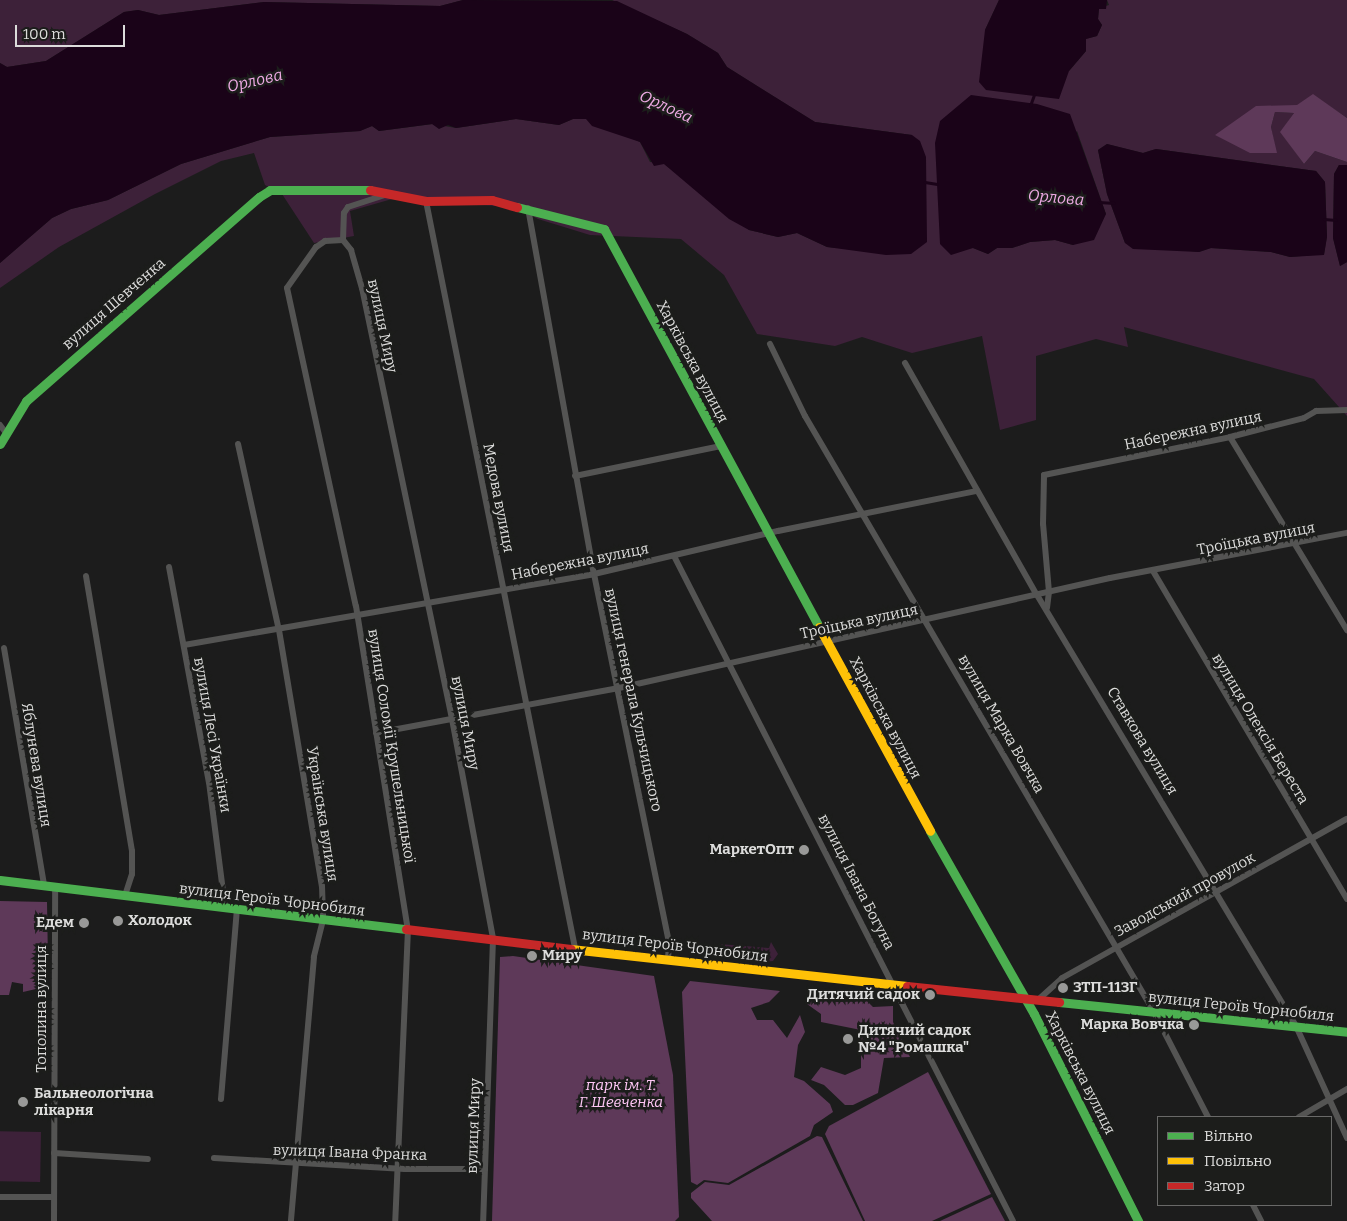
<!DOCTYPE html>
<meta charset="utf-8">
<style>
body{margin:0}
#map{position:relative;width:1347px;height:1221px;overflow:hidden;background:#1c1c1c;font-family:Bitter,serif}
div>[style]{position:absolute}
[style*='--x']{left:calc(var(--x)*1px);top:calc(var(--y)*1px);width:calc(var(--w)*1px);rotate:calc(var(--a)*1deg)}
.green>*{inset:0;background:#3d2139;transform-origin:0 0}
.forest>*{inset:0;background:#5e3959}
.water>*{inset:0;background:#1a0318}
.stream>*{height:2.5px;margin:-1.25px;padding:0 1.25px;transform-origin:1.25px;border-radius:1.25px;background:#1a0318}
.street>*{height:6px;margin:-3px;padding:0 3px;transform-origin:3px;border-radius:3px;background:#545453}
.fast>*{height:9px;margin:-4.5px;padding:0 4.5px;transform-origin:4.5px;border-radius:4.5px;background:#4caf50}
.slow>*{height:9px;margin:-4.5px;padding:0 4.5px;transform-origin:4.5px;border-radius:4.5px;background:#ffc107}
.jam>*{height:9px;margin:-4.5px;padding:0 4.5px;transform-origin:4.5px;border-radius:4.5px;background:#c62828}
.dots>*{width:14px;height:14px;translate:-50% -50%;box-sizing:border-box;border:2px solid #1c1d1b;border-radius:50%}
span{translate:-50% -50%;white-space:nowrap;text-align:center;line-height:1.15;-webkit-text-stroke:5px #1c1d1b;paint-order:stroke}
.street-label{font-size:15px;color:#dcdcdb}
.poi-label{font-size:15px;color:#dcdcdb;font-weight:700}
.right{translate:-100% -50%;text-align:right}
.left{translate:0 -50%;text-align:left}
.park-label{font-size:15px;color:#ffc7f6;font-style:italic}
.water-label{font-size:16px;color:#eeaae4;font-style:italic}
.legend{position:absolute;left:1157px;top:1116px;width:175px;height:90px;box-sizing:border-box;background:#1c1d1b;border:1px solid #696968;margin:0;padding:6px 9px;list-style:none;font-size:15px;color:#dcdcdb}
.legend li{display:flex;align-items:center;gap:10px;height:25px}
.legend b{width:25px;border:1px solid #696968}
.scale{position:absolute;left:15px;top:25px;width:110px;height:22px;box-sizing:border-box;border:2px solid #dcdcdb;border-top:0;padding-left:6px;font-size:15px;line-height:18px;white-space:nowrap;color:#dcdcdb;-webkit-text-stroke:4px #1c1d1b;paint-order:stroke}
</style>
<div id="map">
<div class="green">
<i style="clip-path:polygon(0 0,463px 0,440px 6px,264px 2px,159px 15px,138px 10px,124px 12px,46px 61px,7px 67px,0 63px)"></i>
<i style="clip-path:polygon(evenodd,612px 0,999px 0,985px 30px,1069px 71px,1086px 51px,1085px 39px,1097px 36px,1102px 25px,1098px 19px,1099px 8px,1109px 5px,1107px 0,1347px 0,1347px 118px,1313px 95px,1297px 106px,1256px 106px,1276px 153px,1271px 127px,1275px 112px,1294px 113px,1281px 132px,1304px 164px,1315px 151px,1347px 162px,1347px 165px,1339px 165px,1334px 174px,1333px 238px,1340px 266px,1347px 262px,1347px 416px,1314px 379px,1124px 327px,1128px 347px,1096px 339px,1036px 356px,1036px 420px,1000px 430px,982px 336px,912px 353px,862px 337px,835px 346px,757px 334px,724px 275px,681px 239px,590px 235px,538px 219px,515px 207px,392px 199px,350px 211px,354px 236px,314px 243px,282px 194px,265px 185px,254px 153px,221px 161px,155px 194px,59px 247px,0 288px,0 263px,52px 218px,71px 209px,108px 200px,181px 164px,270px 137px,360px 131px,372px 126px,379px 131px,433px 124px,456px 128px,516px 119px,559px 125px,573px 119px,586px 118px,640px 142px,650px 162px,663px 163px,749px 230px,778px 237px,797px 233px,827px 247px,851px 249px,912px 135px,815px 122px,727px 67px,718px 53px,687px 34px,612px 0,1077px 131px,1106px 214px,1073px 245px,1055px 240px,1030px 242px,1012px 248px,997px 248px,988px 254px,973px 248px,1077px 131px,612px 0,1107px 144px,1143px 153px,1156px 149px,1316px 171px,1325px 182px,1327px 236px,1324px 254px,1290px 257px,1271px 252px,1211px 248px,1199px 252px,1125px 243px,1107px 194px,1098px 150px,1107px 144px)"></i>
<i style="clip-path:polygon(771px 942px,778px 954px,773px 961px,766px 962px,721px 957px,716px 951px,719px 944px,769px 948px)"></i>
<i style="left:41px;top:1132px;width:50px;height:41px;rotate:91deg"></i>
</div>
<div class="forest">
<i style="clip-path:polygon(1313px 94px,1347px 118px,1347px 162px,1315px 151px,1304px 164px,1280px 132px,1294px 113px,1275px 112px,1271px 127px,1277px 153px,1250px 153px,1215px 135px,1256px 106px,1297px 105px)"></i>
<i style="clip-path:polygon(0 901px,47px 902px,48px 962px,43px 964px,41px 1001px,36px 999px,36px 989px,23px 992px,23px 984px,12px 982px,9px 995px,0 995px)"></i>
<i style="clip-path:polygon(513px 956px,654px 976px,673px 1075px,679px 1217px,675px 1221px,492px 1221px,500px 957px)"></i>
<i style="clip-path:polygon(690px 981px,780px 991px,769px 1002px,751px 1008px,757px 1020px,773px 1020px,787px 1038px,800px 1015px,805px 1032px,798px 1045px,794px 1077px,804px 1081px,830px 1104px,833px 1112px,814px 1125px,810px 1136px,728px 1183px,704px 1180px,697px 1185px,691px 1182px,682px 992px)"></i>
<i style="clip-path:polygon(812px 997px,838px 1002px,867px 1001px,873px 1007px,893px 1006px,893px 1022px,910px 1057px,884px 1058px,878px 1093px,853px 1105px,845px 1105px,824px 1085px,811px 1080px,821px 1067px,845px 1075px,861px 1068px,861px 1030px,821px 1022px,821px 1014px,807px 1004px)"></i>
<i style="clip-path:polygon(928px 1072px,991px 1194px,932px 1221px,865px 1221px,825px 1134px,829px 1126px)"></i>
<i style="clip-path:polygon(817px 1136px,822px 1137px,863px 1221px,712px 1221px,691px 1198px,691px 1193px,705px 1182px,729px 1185px)"></i>
<i style="clip-path:polygon(992px 1197px,1005px 1221px,940px 1221px)"></i>
</div>
<div class="water">
<i style="clip-path:polygon(463px 0,617px 1px,687px 34px,718px 53px,727px 67px,815px 122px,912px 135px,920px 141px,926px 157px,927px 242px,911px 254px,886px 255px,827px 247px,797px 233px,778px 237px,749px 230px,729px 219px,664px 164px,654px 166px,640px 142px,592px 126px,586px 119px,573px 119px,559px 125px,516px 119px,456px 128px,448px 125px,439px 129px,432px 124px,379px 131px,372px 126px,360px 131px,270px 137px,181px 164px,108px 200px,71px 209px,52px 218px,0 263px,0 63px,7px 67px,46px 61px,124px 12px,138px 10px,159px 15px,264px 2px,440px 6px)"></i>
<i style="clip-path:polygon(999px 0,1107px 0,1106px 9px,1099px 9px,1098px 19px,1102px 25px,1097px 36px,1086px 39px,1086px 51px,1069px 71px,1059px 99px,986px 90px,979px 82px,985px 30px)"></i>
<i style="clip-path:polygon(971px 95px,1037px 104px,1070px 114px,1106px 214px,1094px 240px,1073px 245px,1055px 240px,1030px 242px,1012px 248px,997px 248px,988px 254px,973px 248px,951px 255px,940px 244px,935px 143px,940px 121px)"></i>
<i style="clip-path:polygon(1107px 144px,1143px 153px,1156px 149px,1316px 171px,1325px 182px,1327px 237px,1324px 255px,1290px 257px,1271px 252px,1211px 248px,1199px 252px,1133px 249px,1125px 243px,1107px 194px,1098px 150px)"></i>
<i style="clip-path:polygon(1339px 165px,1347px 165px,1347px 262px,1340px 266px,1333px 238px,1334px 174px)"></i>
</div>
<div class="stream">
<i style="--x:1030;--y:106;--w:12;--a:-70"></i>
<i style="--x:925;--y:182;--w:12;--a:9"></i>
<i style="--x:1099;--y:202;--w:15;--a:4"></i>
<i style="--x:1324;--y:219;--w:12;--a:5"></i>
</div>
<div class="street">
<i style="--x:426;--y:201;--w:762;--a:78.72"></i>
<i style="--x:528;--y:208;--w:372;--a:79.8"></i>
<i style="--x:594;--y:574;--w:375;--a:78.5"></i>
<i style="--x:669;--y:941;--w:20;--a:93"></i>
<i style="--x:343;--y:240;--w:18;--a:177"></i>
<i style="--x:325;--y:241;--w:11;--a:146"></i>
<i style="--x:316;--y:247;--w:50;--a:125.3"></i>
<i style="--x:287;--y:288;--w:325;--a:77.8"></i>
<i style="--x:356;--y:606;--w:327;--a:80.9"></i>
<i style="--x:408;--y:929;--w:292;--a:92.5"></i>
<i style="--x:343;--y:240;--w:13;--a:51"></i>
<i style="--x:351;--y:250;--w:40;--a:74"></i>
<i style="--x:362;--y:288;--w:440;--a:78.2"></i>
<i style="--x:452;--y:719;--w:224;--a:79.4"></i>
<i style="--x:493;--y:939;--w:282;--a:92"></i>
<i style="--x:343;--y:240;--w:27;--a:-88"></i>
<i style="--x:344;--y:213;--w:7;--a:-56"></i>
<i style="--x:348;--y:207;--w:42;--a:-18"></i>
<i style="--x:770;--y:344;--w:80;--a:64.1"></i>
<i style="--x:805;--y:416;--w:691;--a:59.65"></i>
<i style="--x:1154;--y:1012;--w:118;--a:62.8"></i>
<i style="--x:905;--y:363;--w:267;--a:60.4"></i>
<i style="--x:1037;--y:595;--w:503;--a:59"></i>
<i style="--x:1296;--y:1026;--w:123;--a:65.5"></i>
<i style="--x:0;--y:425;--w:10;--a:53"></i>
<i style="--x:1230;--y:437;--w:226;--a:58.8"></i>
<i style="--x:238;--y:444;--w:190;--a:77.6"></i>
<i style="--x:279;--y:630;--w:260;--a:80.5"></i>
<i style="--x:322;--y:886;--w:34;--a:88"></i>
<i style="--x:323;--y:920;--w:38;--a:104"></i>
<i style="--x:314;--y:957;--w:265;--a:95"></i>
<i style="--x:575;--y:476;--w:149;--a:-11.6"></i>
<i style="--x:674;--y:556;--w:746;--a:62.99"></i>
<i style="--x:169;--y:567;--w:219;--a:79.5"></i>
<i style="--x:209;--y:782;--w:126;--a:82.7"></i>
<i style="--x:1153;--y:571;--w:381;--a:59.4"></i>
<i style="--x:86;--y:576;--w:279;--a:80.5"></i>
<i style="--x:132;--y:851;--w:23;--a:90"></i>
<i style="--x:132;--y:874;--w:22;--a:108"></i>
<i style="--x:1047;--y:608;--w:16;--a:-83"></i>
<i style="--x:1049;--y:592;--w:68;--a:-95"></i>
<i style="--x:1043;--y:524;--w:49;--a:-88.8"></i>
<i style="--x:1044;--y:475;--w:190;--a:-11.5"></i>
<i style="--x:1230;--y:437;--w:76;--a:-14.4"></i>
<i style="--x:1304;--y:418;--w:14;--a:-30"></i>
<i style="--x:1316;--y:411;--w:31;--a:-2"></i>
<i style="--x:184;--y:645;--w:416;--a:-9.8"></i>
<i style="--x:594;--y:574;--w:189;--a:-13.2"></i>
<i style="--x:778;--y:531;--w:203;--a:-11.4"></i>
<i style="--x:4;--y:648;--w:240;--a:80.4"></i>
<i style="--x:376;--y:733;--w:247;--a:-10.5"></i>
<i style="--x:619;--y:688;--w:503;--a:-12.63"></i>
<i style="--x:1110;--y:578;--w:241;--a:-10.8"></i>
<i style="--x:1039;--y:999;--w:31;--a:-42"></i>
<i style="--x:1062;--y:978;--w:326;--a:-29.2"></i>
<i style="--x:221;--y:1099;--w:191;--a:-85.2"></i>
<i style="--x:1299;--y:1117;--w:56;--a:-30.3"></i>
<i style="--x:54;--y:1153;--w:94;--a:3.7"></i>
<i style="--x:214;--y:1158;--w:191;--a:3.3"></i>
<i style="--x:405;--y:1169;--w:80;--a:0"></i>
<i style="--x:0;--y:1197;--w:54;--a:0"></i>
<i style="--x:1253;--y:1205;--w:18;--a:63"></i>
<i style="--x:54;--y:1221;--w:334;--a:-89.8"></i>
</div>
<div class="fast">
<i style="--x:517;--y:207;--w:90;--a:14.2"></i>
<i style="--x:604;--y:229;--w:452;--a:61.6"></i>
<i style="--x:0;--y:444;--w:50;--a:-58.8"></i>
<i style="--x:26;--y:401;--w:310;--a:-41.2"></i>
<i style="--x:259;--y:197;--w:13;--a:-32"></i>
<i style="--x:270;--y:190;--w:100;--a:0"></i>
<i style="--x:930;--y:831;--w:210;--a:60.4"></i>
<i style="--x:1034;--y:1014;--w:232;--a:63.3"></i>
<i style="--x:0;--y:880;--w:409;--a:6.9"></i>
<i style="--x:1059;--y:1002;--w:290;--a:5.9"></i>
</div>
<div class="slow">
<i style="--x:819;--y:627;--w:232;--a:61.4"></i>
<i style="--x:571;--y:949;--w:338;--a:6.3"></i>
</div>
<div class="jam">
<i style="--x:370;--y:190;--w:57;--a:11.1"></i>
<i style="--x:426;--y:201;--w:66;--a:-0.9"></i>
<i style="--x:492;--y:200;--w:26;--a:16"></i>
<i style="--x:406;--y:929;--w:166;--a:6.9"></i>
<i style="--x:907;--y:986;--w:153;--a:6"></i>
</div>
<div class="dots">
<i style="left:804px;top:850px;background:#999998"></i>
<i style="left:118px;top:921px;background:#999998"></i>
<i style="left:84px;top:923px;background:#999998"></i>
<i style="left:532px;top:956px;background:#999998"></i>
<i style="left:1063px;top:988px;background:#999998"></i>
<i style="left:930px;top:995px;background:#999998"></i>
<i style="left:1194px;top:1025px;background:#999998"></i>
<i style="left:848px;top:1039px;background:#999998"></i>
<i style="left:23px;top:1102px;background:#999998"></i>
</div>
<div class="street-label">
<span style="left:114px;top:304px;rotate:-41deg">вулиця Шевченка</span>
<span style="left:382px;top:326px;rotate:78deg">вулиця Миру</span>
<span style="left:692px;top:362px;rotate:62deg">Харківська вулиця</span>
<span style="left:1193px;top:431px;rotate:-12deg">Набережна вулиця</span>
<span style="left:498px;top:498px;rotate:79deg">Медова вулиця</span>
<span style="left:1256px;top:539px;rotate:-11deg">Троїцька вулиця</span>
<span style="left:580px;top:562px;rotate:-11deg">Набережна вулиця</span>
<span style="left:859px;top:622px;rotate:-12deg">Троїцька вулиця</span>
<span style="left:633px;top:700px;rotate:78deg">вулиця генерала Кульчицького</span>
<span style="left:885px;top:718px;rotate:62deg">Харківська вулиця</span>
<span style="left:465px;top:723px;rotate:79deg">вулиця Миру</span>
<span style="left:1001px;top:724px;rotate:60deg">вулиця Марка Вовчка</span>
<span style="left:1260px;top:729px;rotate:59deg">вулиця Олексія Береста</span>
<span style="left:212px;top:735px;rotate:80deg">вулиця Лесі Українки</span>
<span style="left:1142px;top:741px;rotate:59deg">Ставкова вулиця</span>
<span style="left:391px;top:746px;rotate:81deg">вулиця Соломії Крушельницької</span>
<span style="left:36px;top:765px;rotate:81deg">Яблунева вулиця</span>
<span style="left:322px;top:814px;rotate:81deg">Українська вулиця</span>
<span style="left:856px;top:882px;rotate:63deg">вулиця Івана Богуна</span>
<span style="left:1185px;top:895px;rotate:-29deg">Заводський провулок</span>
<span style="left:272px;top:900px;rotate:7deg">вулиця Героїв Чорнобиля</span>
<span style="left:675px;top:946px;rotate:7deg">вулиця Героїв Чорнобиля</span>
<span style="left:1241px;top:1007px;rotate:6deg">вулиця Героїв Чорнобиля</span>
<span style="left:42px;top:1009px;rotate:-90deg">Тополина вулиця</span>
<span style="left:1080px;top:1073px;rotate:63deg">Харківська вулиця</span>
<span style="left:474px;top:1126px;rotate:-88deg">вулиця Миру</span>
<span style="left:350px;top:1153px;rotate:2deg">вулиця Івана Франка</span>
</div>
<div class="poi-label">
<span class="right" style="left:794px;top:850px">МаркетОпт</span>
<span class="left" style="left:128px;top:921px">Холодок</span>
<span class="right" style="left:74px;top:923px">Едем</span>
<span class="left" style="left:542px;top:956px">Миру</span>
<span class="left" style="left:1073px;top:988px">ЗТП-113Г</span>
<span class="right" style="left:920px;top:995px">Дитячий садок</span>
<span class="right" style="left:1184px;top:1025px">Марка Вовчка</span>
<span class="left" style="left:858px;top:1039px">Дитячий садок<br>№4 "Ромашка"</span>
<span class="left" style="left:34px;top:1102px">Бальнеологічна<br>лікарня</span>
</div>
<div class="park-label">
<span style="left:621px;top:1094px">парк ім. Т.<br>Г. Шевченка</span>
</div>
<div class="water-label">
<span style="left:255px;top:81px;rotate:-13deg">Орлова</span>
<span style="left:666px;top:107px;rotate:25deg">Орлова</span>
<span style="left:1056px;top:198px;rotate:5deg">Орлова</span>
</div>
<ul class="legend">
<li><b style="height:6px;background:#4caf50"></b>Вільно</li>
<li><b style="height:6px;background:#ffc107"></b>Повільно</li>
<li><b style="height:6px;background:#c62828"></b>Затор</li>
</ul>
<div class="scale">100 m</div>
</div>
